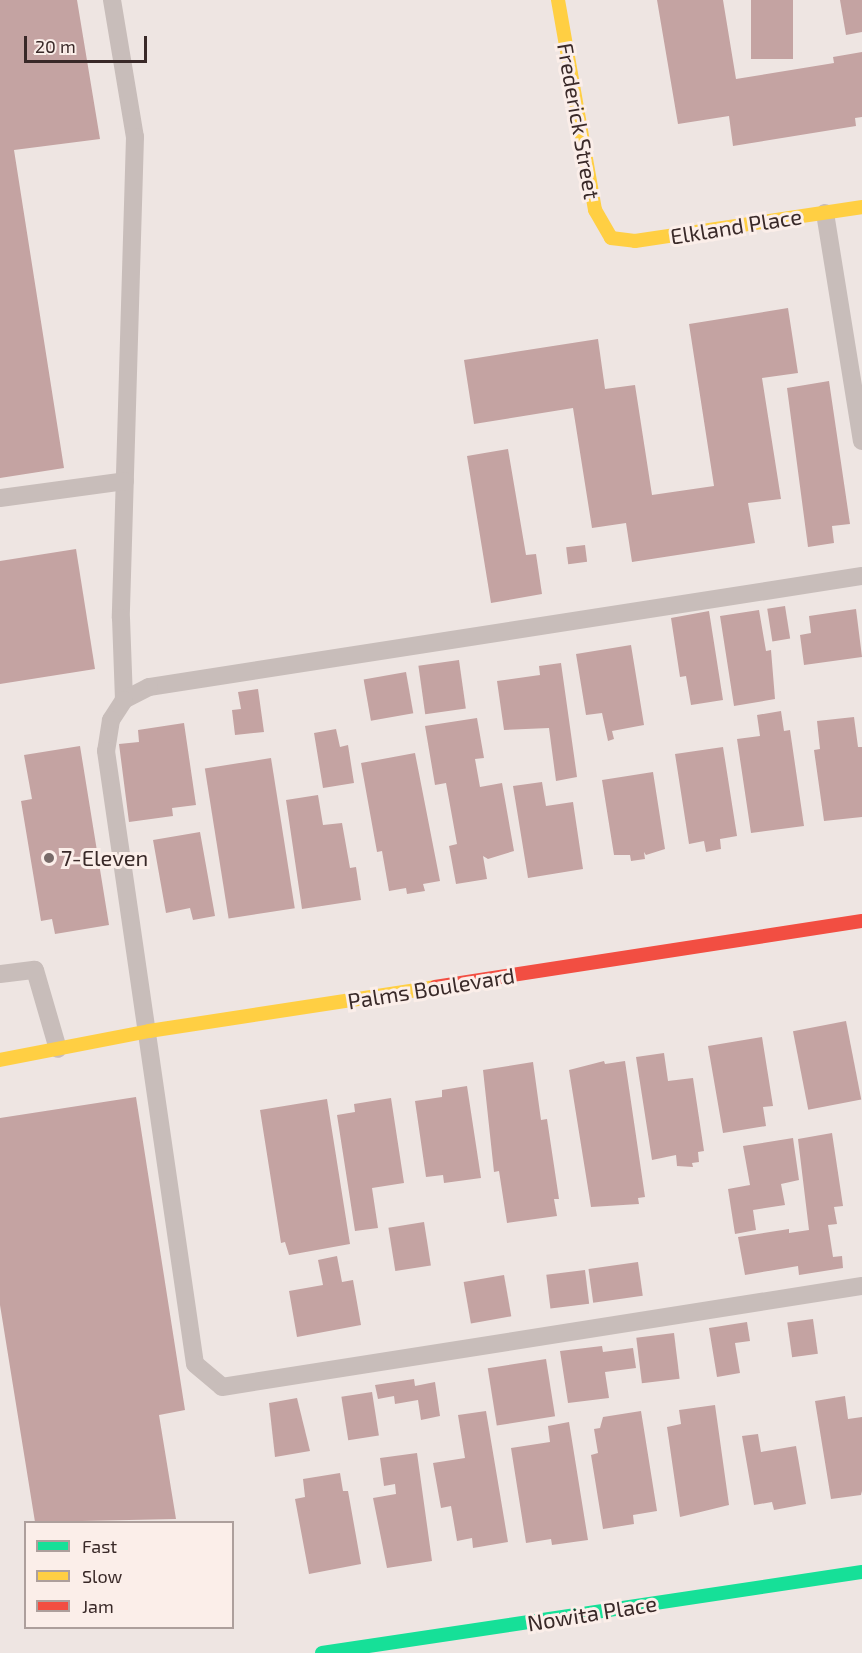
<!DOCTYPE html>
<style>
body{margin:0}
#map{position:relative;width:862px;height:1653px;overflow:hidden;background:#eee5e2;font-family:"Exo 2",sans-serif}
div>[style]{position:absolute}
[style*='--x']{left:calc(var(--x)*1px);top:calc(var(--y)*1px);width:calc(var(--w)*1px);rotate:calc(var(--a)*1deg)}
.building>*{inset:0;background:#c4a3a2;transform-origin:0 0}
.lane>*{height:18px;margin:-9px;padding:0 9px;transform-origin:9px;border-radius:9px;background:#c8bdba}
.fast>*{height:14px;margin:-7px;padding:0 7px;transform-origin:7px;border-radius:7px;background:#16e098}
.slow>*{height:14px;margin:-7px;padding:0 7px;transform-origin:7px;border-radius:7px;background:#ffcf43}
.jam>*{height:14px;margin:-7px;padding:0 7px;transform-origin:7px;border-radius:7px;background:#f24e42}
.dots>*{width:16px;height:16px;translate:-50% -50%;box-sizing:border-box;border:3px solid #fbeee9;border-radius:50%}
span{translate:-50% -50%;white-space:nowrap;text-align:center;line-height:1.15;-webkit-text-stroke:6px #fbeee9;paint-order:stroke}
.street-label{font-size:22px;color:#392928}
.poi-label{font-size:22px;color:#392928}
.left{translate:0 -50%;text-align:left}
.legend{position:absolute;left:24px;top:1521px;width:210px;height:108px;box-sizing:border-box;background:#fbeee9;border:2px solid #ad9f9c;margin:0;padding:8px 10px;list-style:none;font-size:18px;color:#392928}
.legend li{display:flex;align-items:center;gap:12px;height:30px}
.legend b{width:30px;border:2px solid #ad9f9c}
.scale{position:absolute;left:24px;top:36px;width:123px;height:27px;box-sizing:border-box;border:3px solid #392928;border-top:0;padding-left:8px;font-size:18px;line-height:21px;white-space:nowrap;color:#392928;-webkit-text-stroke:4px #fbeee9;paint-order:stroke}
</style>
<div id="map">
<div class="building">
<i style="clip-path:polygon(0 0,77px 0,100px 139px,14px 150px,64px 468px,0 478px)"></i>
<i style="clip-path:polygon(657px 0,723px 0,736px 79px,834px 63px,833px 57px,862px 52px,862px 117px,855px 118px,856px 126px,733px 146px,729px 116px,678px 124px)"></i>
<i style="left:751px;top:0;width:42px;height:59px"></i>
<i style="clip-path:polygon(840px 0,862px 0,862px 32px,846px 35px)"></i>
<i style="clip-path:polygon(788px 308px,798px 373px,762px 378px,781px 499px,748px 503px,755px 543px,632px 562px,626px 523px,592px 528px,573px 408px,474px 424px,464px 360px,598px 339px,605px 389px,635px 385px,652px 495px,714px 486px,689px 324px)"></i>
<i style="clip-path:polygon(829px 381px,850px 524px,832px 526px,834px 543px,808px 547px,787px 388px)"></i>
<i style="clip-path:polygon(508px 449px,526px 555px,536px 554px,542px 594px,491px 603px,467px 456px)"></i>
<i style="left:585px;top:545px;width:17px;height:19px;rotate:83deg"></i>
<i style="clip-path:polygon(76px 549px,95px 669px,0 684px,0 561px)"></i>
<i style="left:785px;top:606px;width:33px;height:18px;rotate:81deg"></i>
<i style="clip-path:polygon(856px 609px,862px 657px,804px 665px,800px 635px,811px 633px,809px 616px)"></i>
<i style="clip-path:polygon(759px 610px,766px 651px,771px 650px,775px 699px,734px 706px,720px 616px)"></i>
<i style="clip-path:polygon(709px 611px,723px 700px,691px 705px,686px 676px,680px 677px,671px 618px)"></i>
<i style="clip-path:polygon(631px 645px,644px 725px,612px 731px,614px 739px,608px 741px,602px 713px,586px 715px,576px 654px)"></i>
<i style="left:459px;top:660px;width:49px;height:41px;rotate:82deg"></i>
<i style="clip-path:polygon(561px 663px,577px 777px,556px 781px,549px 728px,504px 730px,497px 681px,540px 675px,539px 666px)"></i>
<i style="left:406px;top:672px;width:42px;height:43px;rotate:80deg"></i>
<i style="clip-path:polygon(258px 689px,264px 732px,235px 735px,232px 710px,241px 709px,238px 692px)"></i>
<i style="clip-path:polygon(781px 711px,784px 731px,790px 730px,804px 826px,751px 833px,737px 739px,760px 736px,757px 715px)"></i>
<i style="clip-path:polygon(854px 717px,858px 747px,862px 747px,862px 817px,824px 821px,814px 750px,820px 749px,817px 721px)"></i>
<i style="clip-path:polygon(477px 718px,484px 758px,475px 759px,480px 787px,502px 783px,514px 851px,488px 859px,483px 856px,487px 879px,456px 884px,449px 846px,457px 844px,446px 783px,435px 785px,425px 726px)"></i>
<i style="clip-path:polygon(184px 723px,196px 805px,172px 808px,173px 816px,129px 822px,119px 744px,139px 742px,138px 730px)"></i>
<i style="clip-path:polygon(336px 729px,340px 747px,348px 745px,354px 783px,323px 788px,314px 733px)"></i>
<i style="clip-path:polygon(80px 746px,109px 925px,55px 934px,52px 919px,41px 921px,21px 801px,32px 799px,24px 755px)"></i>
<i style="clip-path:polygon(723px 747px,737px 836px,720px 839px,721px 849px,706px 852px,704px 841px,689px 844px,675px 754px)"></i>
<i style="clip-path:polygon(415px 753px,440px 881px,423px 884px,425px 891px,407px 894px,406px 888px,389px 891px,382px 851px,377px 852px,361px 763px)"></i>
<i style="left:271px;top:758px;width:152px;height:67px;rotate:81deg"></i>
<i style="clip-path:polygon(653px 772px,665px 849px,646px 855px,644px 852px,645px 859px,631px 861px,630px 855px,614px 855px,602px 780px)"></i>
<i style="clip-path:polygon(542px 782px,546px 806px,573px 802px,583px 869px,528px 878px,513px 786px)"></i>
<i style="clip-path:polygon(318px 795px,323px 825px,342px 823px,350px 868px,356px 867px,361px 900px,302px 909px,286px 800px)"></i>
<i style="clip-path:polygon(200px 832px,215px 916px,193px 920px,190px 908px,166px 913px,153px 840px)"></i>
<i style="left:846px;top:1021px;width:80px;height:54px;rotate:79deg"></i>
<i style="clip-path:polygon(762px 1037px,773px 1106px,763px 1107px,766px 1126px,723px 1133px,708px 1046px)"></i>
<i style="clip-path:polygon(664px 1053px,668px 1081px,693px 1078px,704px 1151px,698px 1152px,699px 1162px,692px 1163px,693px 1167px,677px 1166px,676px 1155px,652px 1160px,636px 1057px)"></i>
<i style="clip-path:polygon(604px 1061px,605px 1064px,625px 1061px,645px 1197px,638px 1198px,639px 1204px,591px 1207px,569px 1070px)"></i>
<i style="clip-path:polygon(533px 1062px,541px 1120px,547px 1119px,559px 1199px,554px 1199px,557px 1216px,507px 1223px,499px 1171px,494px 1172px,483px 1070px)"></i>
<i style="clip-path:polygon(467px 1086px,481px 1178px,444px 1183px,443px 1175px,426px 1177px,415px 1101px,442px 1097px,442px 1090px)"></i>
<i style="clip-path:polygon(136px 1097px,185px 1410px,159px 1415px,176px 1519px,35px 1522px,0 1305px,0 1118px)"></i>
<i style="clip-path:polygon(391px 1098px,404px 1183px,372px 1188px,378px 1228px,355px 1231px,337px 1115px,355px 1112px,354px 1104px)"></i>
<i style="clip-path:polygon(327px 1099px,350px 1244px,289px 1255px,285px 1242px,281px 1243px,260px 1110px)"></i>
<i style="clip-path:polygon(832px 1133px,843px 1206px,834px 1207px,837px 1224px,828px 1225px,833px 1257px,842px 1256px,843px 1268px,799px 1275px,798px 1266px,745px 1275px,738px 1237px,789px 1229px,789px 1233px,809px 1230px,798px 1139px)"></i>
<i style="clip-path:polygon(793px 1138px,799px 1180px,781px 1184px,785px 1205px,753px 1210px,756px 1230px,735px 1234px,728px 1189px,750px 1185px,743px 1146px)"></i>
<i style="left:424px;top:1222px;width:44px;height:36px;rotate:81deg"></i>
<i style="clip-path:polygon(337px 1256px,342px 1282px,353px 1280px,361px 1325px,297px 1337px,289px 1291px,323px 1285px,318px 1260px)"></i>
<i style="left:638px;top:1262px;width:34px;height:50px;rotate:82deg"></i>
<i style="left:585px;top:1270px;width:34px;height:39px;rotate:83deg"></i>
<i style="left:504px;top:1275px;width:42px;height:41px;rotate:80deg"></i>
<i style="left:813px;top:1319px;width:35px;height:26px;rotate:82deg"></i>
<i style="clip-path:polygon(747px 1322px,750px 1341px,735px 1343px,740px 1373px,717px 1377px,709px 1328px)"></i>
<i style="left:674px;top:1333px;width:46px;height:38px;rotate:83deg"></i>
<i style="clip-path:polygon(602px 1346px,603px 1352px,633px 1348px,636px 1368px,605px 1372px,609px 1398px,568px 1403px,560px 1351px)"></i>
<i style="left:546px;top:1359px;width:58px;height:59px;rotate:81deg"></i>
<i style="clip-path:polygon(414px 1379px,415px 1386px,435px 1382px,440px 1416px,421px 1420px,418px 1400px,395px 1404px,394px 1396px,378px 1399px,375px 1385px)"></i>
<i style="left:372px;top:1392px;width:44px;height:31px;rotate:81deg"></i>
<i style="clip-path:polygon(845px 1396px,848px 1419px,862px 1417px,862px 1491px,861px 1495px,831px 1499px,815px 1401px)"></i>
<i style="clip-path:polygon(297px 1398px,310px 1451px,275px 1457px,269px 1403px)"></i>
<i style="clip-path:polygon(715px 1405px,729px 1505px,680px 1517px,667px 1427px,681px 1424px,679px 1410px)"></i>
<i style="clip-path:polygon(486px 1411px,508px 1542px,473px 1548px,472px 1538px,457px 1541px,451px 1506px,441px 1508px,433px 1463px,465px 1458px,458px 1415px)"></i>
<i style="clip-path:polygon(641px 1411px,657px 1511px,633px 1515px,634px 1524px,603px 1529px,591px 1455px,598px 1453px,594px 1429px,600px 1428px,603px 1417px)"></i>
<i style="clip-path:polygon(569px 1422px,588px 1540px,552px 1545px,551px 1539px,526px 1543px,511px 1448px,550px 1442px,548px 1426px)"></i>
<i style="clip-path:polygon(758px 1434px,761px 1452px,796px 1446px,806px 1504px,774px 1510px,772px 1502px,754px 1505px,742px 1436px)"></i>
<i style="clip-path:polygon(417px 1453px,432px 1561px,387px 1568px,373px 1498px,396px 1494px,395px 1484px,384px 1486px,380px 1458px)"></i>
<i style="clip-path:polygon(340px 1473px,343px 1491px,348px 1491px,361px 1564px,309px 1574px,295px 1499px,305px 1497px,303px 1479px)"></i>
</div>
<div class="lane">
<i style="--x:112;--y:0;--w:139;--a:80.5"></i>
<i style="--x:135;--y:137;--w:481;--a:91.7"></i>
<i style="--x:121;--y:618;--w:82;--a:87.9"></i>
<i style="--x:825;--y:213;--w:231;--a:80.8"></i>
<i style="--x:0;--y:498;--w:126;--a:-7.7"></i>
<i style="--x:862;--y:576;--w:722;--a:171.15"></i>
<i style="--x:149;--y:687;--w:28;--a:153"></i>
<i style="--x:124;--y:700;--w:24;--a:123"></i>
<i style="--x:111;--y:720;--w:31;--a:99"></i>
<i style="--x:106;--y:751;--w:619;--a:81.74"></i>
<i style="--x:195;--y:1364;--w:35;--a:40"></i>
<i style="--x:222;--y:1387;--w:648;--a:-8.97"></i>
<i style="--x:0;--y:974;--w:35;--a:-7"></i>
<i style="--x:35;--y:970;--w:82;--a:73.8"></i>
</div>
<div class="fast">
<i style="--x:322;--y:1653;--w:546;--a:-8.53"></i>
</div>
<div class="slow">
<i style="--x:558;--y:0;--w:213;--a:80"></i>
<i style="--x:595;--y:210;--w:32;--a:60"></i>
<i style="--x:611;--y:238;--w:24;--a:7"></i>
<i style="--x:635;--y:241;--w:230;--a:-8.5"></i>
<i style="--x:0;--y:1060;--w:152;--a:-11"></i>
<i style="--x:149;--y:1031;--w:289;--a:-8.7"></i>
</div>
<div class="jam">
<i style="--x:435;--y:987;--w:432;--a:-8.8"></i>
</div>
<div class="dots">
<i style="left:49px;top:858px;background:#786b69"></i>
</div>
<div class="street-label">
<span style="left:579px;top:121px;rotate:80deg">Frederick Street</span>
<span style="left:736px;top:226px;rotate:-9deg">Elkland Place</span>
<span style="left:431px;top:988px;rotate:-9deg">Palms Boulevard</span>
<span style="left:592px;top:1613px;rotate:-9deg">Nowita Place</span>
</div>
<div class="poi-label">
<span class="left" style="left:61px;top:858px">7-Eleven</span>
</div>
<ul class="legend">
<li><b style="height:8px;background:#16e098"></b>Fast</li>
<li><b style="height:8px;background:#ffcf43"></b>Slow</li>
<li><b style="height:8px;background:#f24e42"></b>Jam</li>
</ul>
<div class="scale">20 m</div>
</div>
